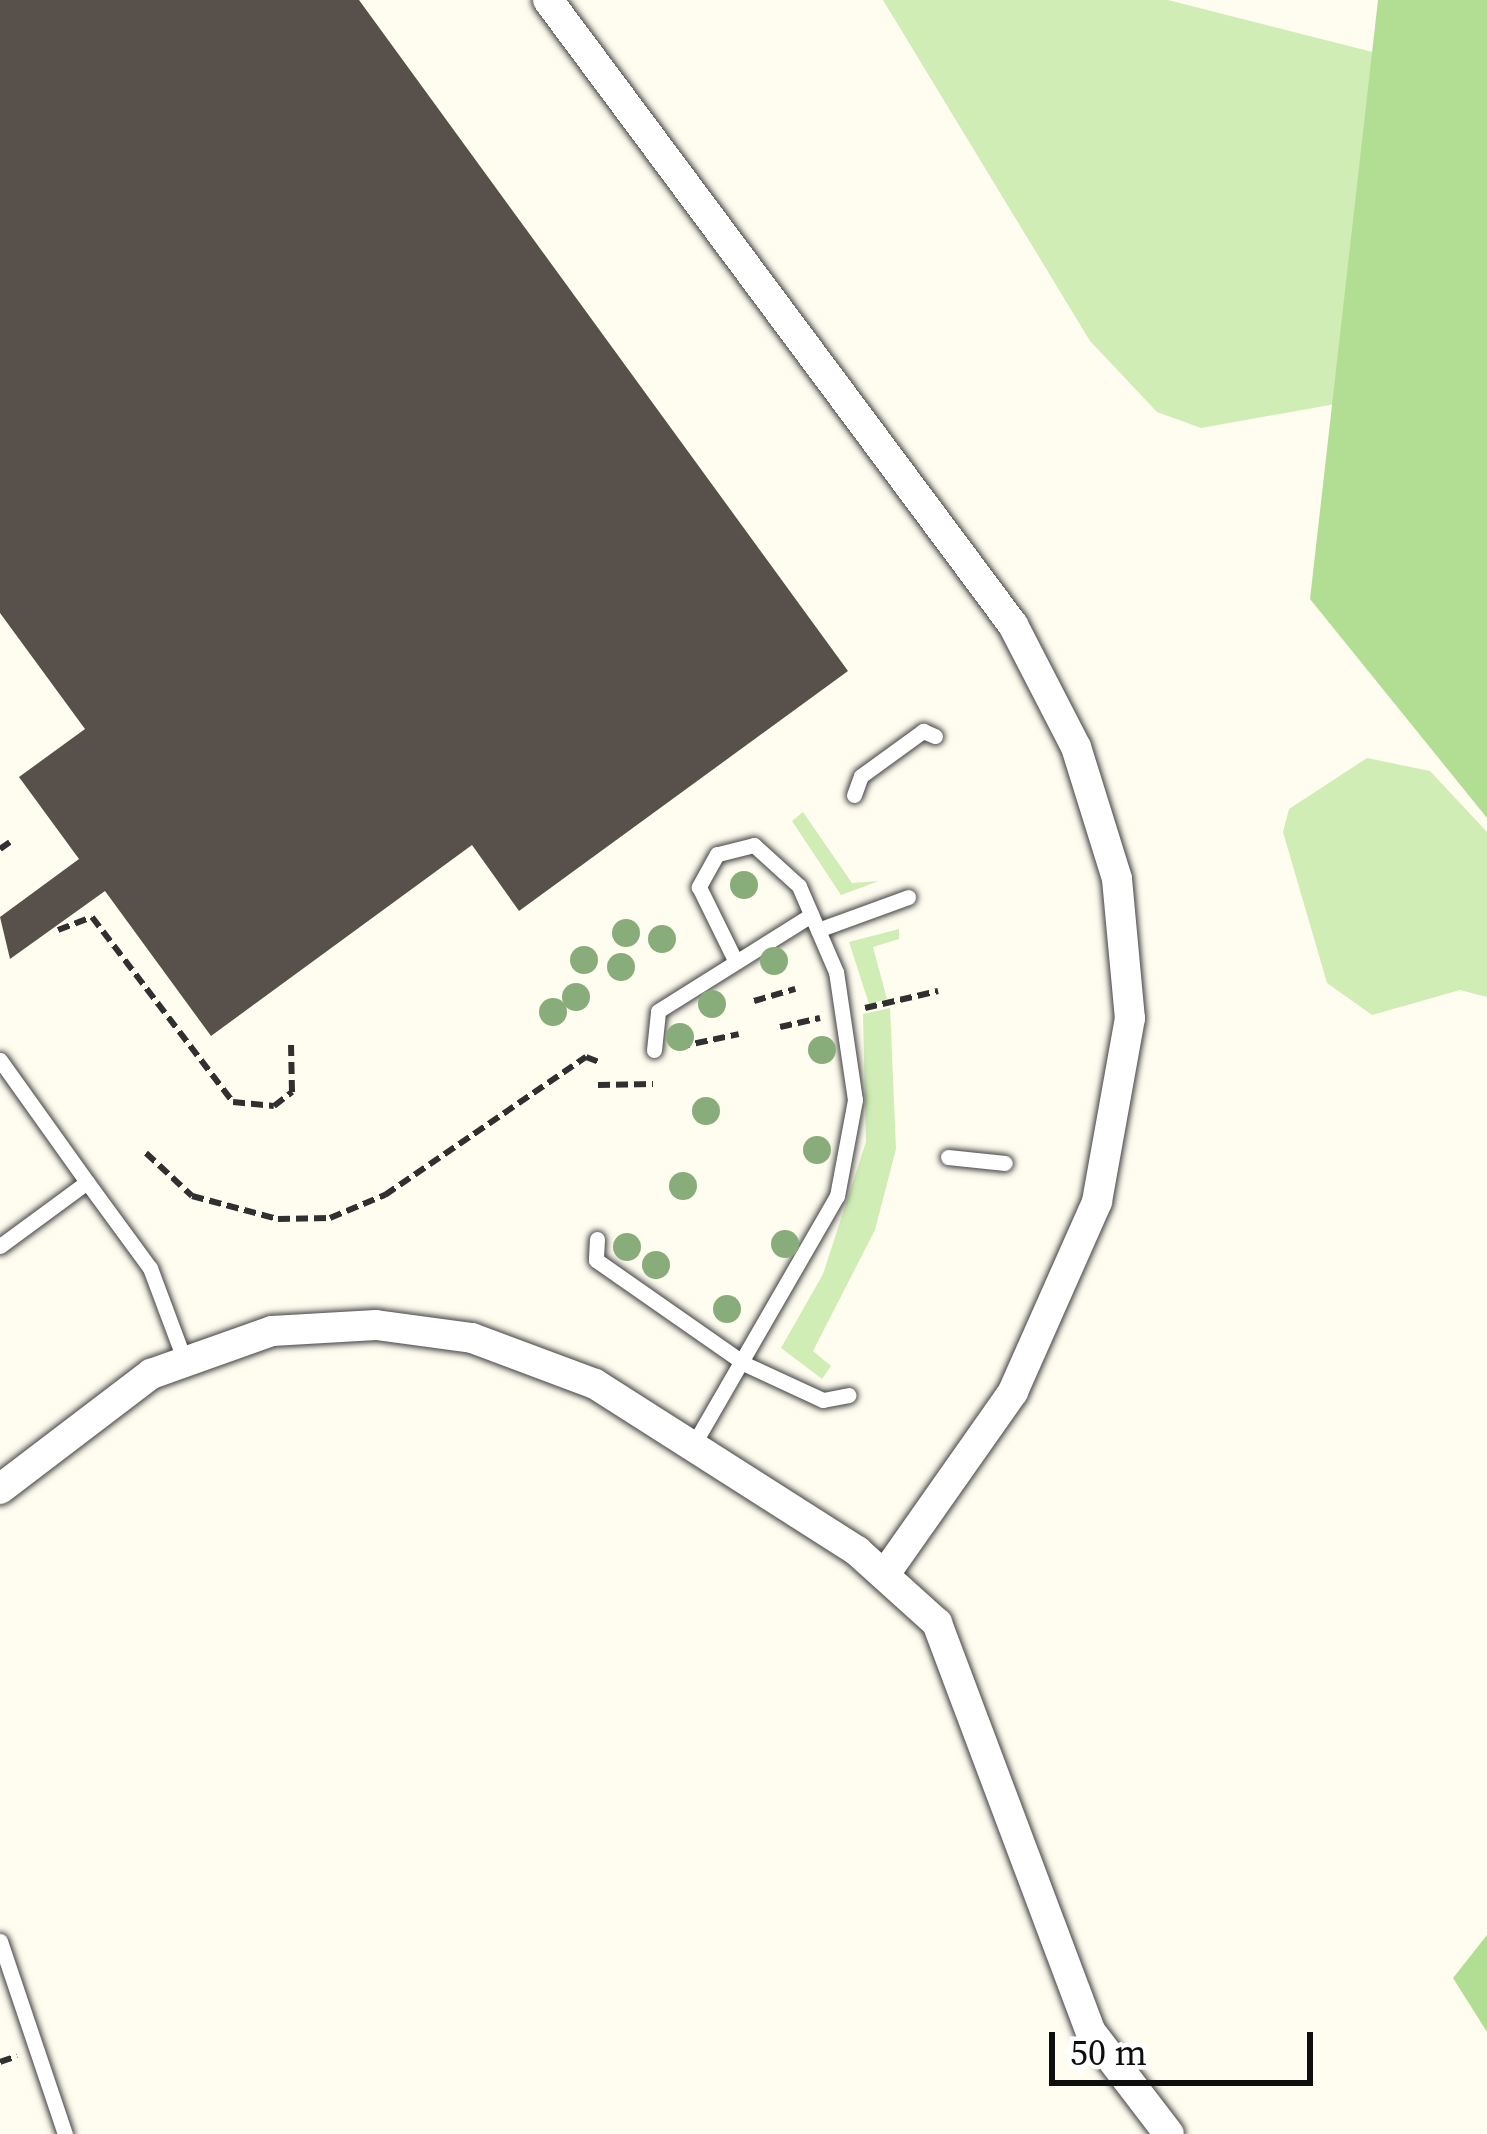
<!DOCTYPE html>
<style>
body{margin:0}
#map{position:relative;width:1487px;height:2134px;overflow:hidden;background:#fffdf0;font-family:"Source Serif 4",serif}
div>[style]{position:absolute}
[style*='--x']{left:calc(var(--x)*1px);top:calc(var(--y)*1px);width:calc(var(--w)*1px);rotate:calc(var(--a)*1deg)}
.green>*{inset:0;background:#d0edb6}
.forest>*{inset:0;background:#b2de94}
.building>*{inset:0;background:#58504a}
.path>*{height:6px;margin-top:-3px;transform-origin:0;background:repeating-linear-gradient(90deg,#303030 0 12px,transparent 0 18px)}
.roads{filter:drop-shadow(0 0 3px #414141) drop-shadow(0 0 3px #414141)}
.service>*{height:15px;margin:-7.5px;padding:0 7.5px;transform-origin:7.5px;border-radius:7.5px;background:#fff}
.minor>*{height:30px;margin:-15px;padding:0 15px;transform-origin:15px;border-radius:15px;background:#fff}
.trees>*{width:28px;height:28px;margin:-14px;border-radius:50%;background:#88ad7a}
span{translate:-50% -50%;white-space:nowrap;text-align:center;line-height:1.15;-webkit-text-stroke:12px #fff;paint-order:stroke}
.scale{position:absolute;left:1049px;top:2032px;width:264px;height:54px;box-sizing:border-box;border:6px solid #0e0e0e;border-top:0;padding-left:15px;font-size:36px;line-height:42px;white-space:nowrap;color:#0e0e0e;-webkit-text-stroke:9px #fff;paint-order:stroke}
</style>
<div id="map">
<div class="green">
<i style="clip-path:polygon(883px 0,1168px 0,1487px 81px,1430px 387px,1201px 428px,1157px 412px,1090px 341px)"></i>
<i style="clip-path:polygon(1367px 758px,1430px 771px,1487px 832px,1487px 997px,1460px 990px,1372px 1015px,1327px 983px,1283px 832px,1289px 809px)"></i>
<i style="clip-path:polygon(803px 812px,852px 883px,879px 881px,841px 895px,792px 821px)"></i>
<i style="clip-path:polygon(899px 929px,899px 939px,873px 947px,887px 999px,869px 1004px,849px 942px)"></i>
<i style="clip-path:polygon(890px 1008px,896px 1149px,875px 1230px,813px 1351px,831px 1366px,822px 1379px,781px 1348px,823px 1274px,866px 1142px,863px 1014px)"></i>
</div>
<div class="forest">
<i style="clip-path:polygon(1378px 0,1487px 0,1487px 818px,1310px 599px)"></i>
<i style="clip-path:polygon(1487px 1935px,1487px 2032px,1453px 1978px)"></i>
</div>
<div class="building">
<i style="clip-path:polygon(0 0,359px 0,848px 671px,519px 911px,472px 845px,211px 1036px,105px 891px,10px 959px,0 917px,79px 859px,19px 777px,85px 729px,0 613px)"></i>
</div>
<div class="path">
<i style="--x:0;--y:849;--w:12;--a:-35"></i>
<i style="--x:58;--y:930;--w:36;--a:-21"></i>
<i style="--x:92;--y:917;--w:233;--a:52.7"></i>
<i style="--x:233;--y:1102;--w:41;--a:5.6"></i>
<i style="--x:274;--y:1106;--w:23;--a:-38"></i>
<i style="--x:292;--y:1092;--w:47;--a:-91.2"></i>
<i style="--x:754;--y:1001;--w:43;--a:-16.3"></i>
<i style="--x:865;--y:1008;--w:75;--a:-13.1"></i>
<i style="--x:780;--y:1027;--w:41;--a:-12.7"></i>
<i style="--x:678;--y:1047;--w:62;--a:-12"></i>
<i style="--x:598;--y:1085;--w:55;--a:-1"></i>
<i style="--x:146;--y:1153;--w:63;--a:43.1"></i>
<i style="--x:192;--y:1196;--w:89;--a:15"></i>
<i style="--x:278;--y:1219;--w:52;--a:-1.1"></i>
<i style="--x:330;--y:1218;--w:60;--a:-22.7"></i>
<i style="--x:385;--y:1195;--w:244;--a:-34.5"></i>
<i style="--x:586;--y:1057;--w:14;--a:21"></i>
<i style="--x:0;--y:2062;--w:18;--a:-19"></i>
</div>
<div class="roads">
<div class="service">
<i style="--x:854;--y:795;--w:20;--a:-70"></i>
<i style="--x:861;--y:776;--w:77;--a:-36"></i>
<i style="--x:923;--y:731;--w:13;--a:23"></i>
<i style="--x:818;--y:930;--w:96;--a:-20.1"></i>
<i style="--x:654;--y:1050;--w:39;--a:-84"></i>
<i style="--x:658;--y:1011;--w:181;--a:-32.1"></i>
<i style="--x:0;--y:1060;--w:150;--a:54.5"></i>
<i style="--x:948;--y:1157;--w:57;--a:6"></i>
<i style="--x:597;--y:1239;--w:21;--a:93"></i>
<i style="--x:596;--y:1260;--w:182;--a:34.9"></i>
<i style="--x:745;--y:1364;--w:86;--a:24.8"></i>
<i style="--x:823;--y:1400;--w:26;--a:-11"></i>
<i style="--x:0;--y:1246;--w:108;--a:-36.3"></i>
<i style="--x:87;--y:1182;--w:107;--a:53.8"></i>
<i style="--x:150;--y:1268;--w:97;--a:69.5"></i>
<i style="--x:692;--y:1447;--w:290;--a:-60"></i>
<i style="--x:837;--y:1196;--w:98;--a:-79.4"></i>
<i style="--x:855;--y:1100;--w:129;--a:-98.4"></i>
<i style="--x:836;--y:972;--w:94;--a:-113.3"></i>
<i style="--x:799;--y:886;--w:61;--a:-137.7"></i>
<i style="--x:754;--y:845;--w:38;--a:166"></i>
<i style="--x:717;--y:854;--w:38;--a:119"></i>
<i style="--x:699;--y:887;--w:79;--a:63.8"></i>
<i style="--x:0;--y:1941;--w:204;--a:71.4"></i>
</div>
<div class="minor">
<i style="--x:548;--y:0;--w:779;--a:53.35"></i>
<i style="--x:1013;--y:625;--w:137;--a:62.7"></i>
<i style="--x:1076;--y:747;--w:138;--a:72.7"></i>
<i style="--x:1117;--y:879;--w:140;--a:84.7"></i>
<i style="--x:1130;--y:1018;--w:187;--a:100.2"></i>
<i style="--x:1097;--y:1202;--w:208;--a:113.9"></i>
<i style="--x:1013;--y:1392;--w:223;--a:125.1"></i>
<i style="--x:0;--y:1489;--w:190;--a:-37.3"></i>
<i style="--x:151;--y:1374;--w:128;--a:-19.6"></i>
<i style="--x:272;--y:1331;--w:104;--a:-3.3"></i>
<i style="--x:376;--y:1325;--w:97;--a:7.7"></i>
<i style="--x:472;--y:1338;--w:131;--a:20.5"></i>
<i style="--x:595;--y:1384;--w:311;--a:32.5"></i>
<i style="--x:857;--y:1551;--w:108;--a:42"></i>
<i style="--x:937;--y:1623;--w:437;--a:69.4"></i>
<i style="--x:1091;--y:2032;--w:128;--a:52.6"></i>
</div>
</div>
<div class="trees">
<i style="left:744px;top:885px"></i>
<i style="left:626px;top:933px"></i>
<i style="left:662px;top:939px"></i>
<i style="left:584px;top:960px"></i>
<i style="left:774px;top:961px"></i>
<i style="left:621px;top:967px"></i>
<i style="left:576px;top:997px"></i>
<i style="left:712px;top:1004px"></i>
<i style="left:553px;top:1012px"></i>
<i style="left:680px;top:1037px"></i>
<i style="left:822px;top:1050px"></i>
<i style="left:706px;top:1111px"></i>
<i style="left:817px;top:1150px"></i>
<i style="left:683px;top:1186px"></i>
<i style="left:785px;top:1244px"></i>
<i style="left:627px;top:1247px"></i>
<i style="left:656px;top:1265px"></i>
<i style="left:727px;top:1309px"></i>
</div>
<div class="scale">50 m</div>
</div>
